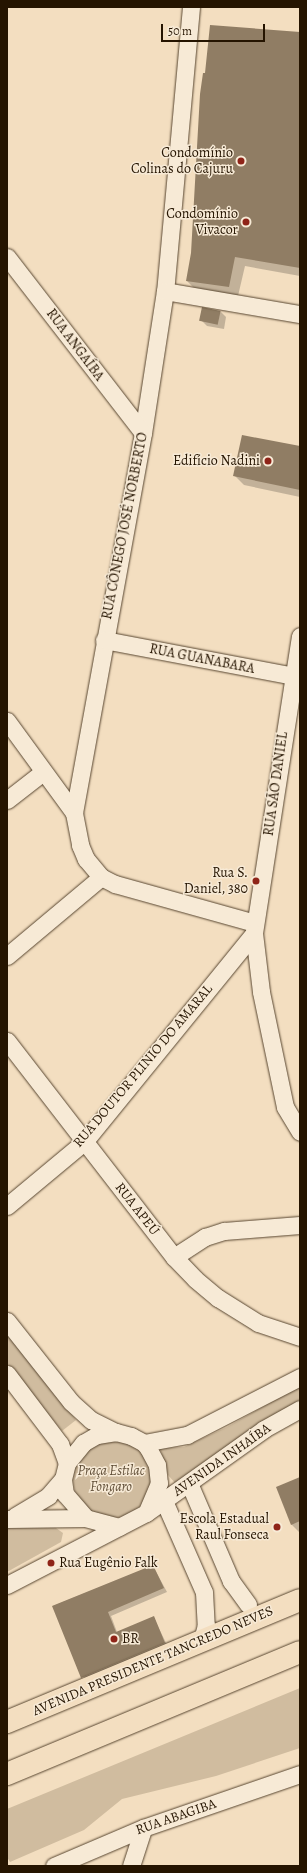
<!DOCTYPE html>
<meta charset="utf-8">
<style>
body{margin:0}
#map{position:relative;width:307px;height:1873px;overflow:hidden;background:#f3dec0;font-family:Alegreya,serif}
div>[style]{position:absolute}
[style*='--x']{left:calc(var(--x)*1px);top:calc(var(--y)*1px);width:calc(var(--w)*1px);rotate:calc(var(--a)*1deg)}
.green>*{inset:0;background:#d0bc9f}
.round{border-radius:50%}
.shadow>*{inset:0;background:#0003}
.building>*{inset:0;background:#907d64;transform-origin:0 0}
.roads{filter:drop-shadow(0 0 1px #584630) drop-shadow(0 0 1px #584630)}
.street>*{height:17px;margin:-8.5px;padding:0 8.5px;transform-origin:8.5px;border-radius:8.5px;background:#f7ead6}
.highway>*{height:22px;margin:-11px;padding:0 11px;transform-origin:11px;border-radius:11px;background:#f3dec0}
.dots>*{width:11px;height:11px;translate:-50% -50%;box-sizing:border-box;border:2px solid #f7ead6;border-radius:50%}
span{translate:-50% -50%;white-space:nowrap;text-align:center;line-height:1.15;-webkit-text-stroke:3px #f7ead6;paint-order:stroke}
.poi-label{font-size:14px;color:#251400}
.right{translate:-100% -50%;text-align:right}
.left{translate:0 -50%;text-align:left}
.street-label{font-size:14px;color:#251400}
.park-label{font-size:14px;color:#614f38;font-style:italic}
.frame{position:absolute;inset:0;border:8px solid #251400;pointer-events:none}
.scale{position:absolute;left:161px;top:24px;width:104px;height:18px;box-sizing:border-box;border:2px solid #251400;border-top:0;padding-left:5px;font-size:12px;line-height:14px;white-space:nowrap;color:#251400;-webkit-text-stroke:3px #f7ead6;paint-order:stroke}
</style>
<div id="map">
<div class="green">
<i style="clip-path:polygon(7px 1334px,76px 1420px,62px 1431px,7px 1363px)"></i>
<i style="clip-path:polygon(300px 1386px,300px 1402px,176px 1484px,168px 1475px,160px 1448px,184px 1447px,227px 1427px)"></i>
<i class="round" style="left:73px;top:1440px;width:78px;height:78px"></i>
<i style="clip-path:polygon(46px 1521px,63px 1533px,61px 1542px,7px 1572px,7px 1527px)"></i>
<i style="clip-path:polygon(300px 1688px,300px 1748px,216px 1776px,122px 1799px,84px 1830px,10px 1862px,7px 1857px,7px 1809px)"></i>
</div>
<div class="shadow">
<i style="clip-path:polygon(300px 33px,300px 276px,245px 266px,238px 296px,196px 290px,187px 281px)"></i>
<i style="clip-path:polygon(221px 312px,226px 317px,224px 329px,207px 326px,201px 320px)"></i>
<i style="clip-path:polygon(300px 447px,300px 497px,244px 485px,234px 475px)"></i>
<i style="clip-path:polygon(300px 1478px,300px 1533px,292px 1525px,278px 1487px)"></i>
<i style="clip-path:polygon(153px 1566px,167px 1592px,111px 1616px,117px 1632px,154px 1618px,168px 1647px,86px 1681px,53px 1606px)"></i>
</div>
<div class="building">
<i style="clip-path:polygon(210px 25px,300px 32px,300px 268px,235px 257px,229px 287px,186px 281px,191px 253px,200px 94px,203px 73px,205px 73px)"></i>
<i style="left:202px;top:307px;width:19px;height:14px;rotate:12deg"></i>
<i style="clip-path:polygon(242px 435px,300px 446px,300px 490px,233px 476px)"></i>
<i style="clip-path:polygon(300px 1477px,300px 1521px,291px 1525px,276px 1487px)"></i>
<i style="clip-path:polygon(153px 1565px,164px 1588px,108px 1612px,116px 1632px,154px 1616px,165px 1643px,81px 1678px,52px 1606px)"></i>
</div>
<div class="roads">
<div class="street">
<i style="--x:191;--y:7;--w:285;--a:95.2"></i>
<i style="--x:165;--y:291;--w:144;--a:98.8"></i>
<i style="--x:143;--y:433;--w:386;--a:100.3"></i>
<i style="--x:74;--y:813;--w:33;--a:79"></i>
<i style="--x:80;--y:845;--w:15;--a:67"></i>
<i style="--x:86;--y:859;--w:23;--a:50"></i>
<i style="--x:101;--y:877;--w:16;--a:27"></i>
<i style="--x:115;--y:884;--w:145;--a:15.6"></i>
<i style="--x:7;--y:257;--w:222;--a:52.3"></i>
<i style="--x:165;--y:291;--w:137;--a:9.7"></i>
<i style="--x:300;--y:636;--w:301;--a:98.8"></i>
<i style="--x:254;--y:933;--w:59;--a:83.2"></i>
<i style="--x:261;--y:992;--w:117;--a:78.2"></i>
<i style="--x:285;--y:1107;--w:29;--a:59"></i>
<i style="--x:104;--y:640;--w:199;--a:10.7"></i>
<i style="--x:7;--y:721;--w:114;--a:53.9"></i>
<i style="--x:7;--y:800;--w:46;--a:-37.9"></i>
<i style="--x:7;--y:956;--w:123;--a:-40"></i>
<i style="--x:7;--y:1041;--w:273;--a:52.3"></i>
<i style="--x:174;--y:1257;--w:30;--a:46"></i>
<i style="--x:195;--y:1279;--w:30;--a:40"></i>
<i style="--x:218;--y:1298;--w:47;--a:32"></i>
<i style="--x:258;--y:1323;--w:44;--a:18.4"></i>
<i style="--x:7;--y:1206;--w:102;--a:-39.8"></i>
<i style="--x:85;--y:1141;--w:268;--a:-50.9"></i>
<i style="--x:174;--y:1257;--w:37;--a:-33"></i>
<i style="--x:205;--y:1237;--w:20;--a:-18"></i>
<i style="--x:224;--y:1231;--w:76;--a:-4.5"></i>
<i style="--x:7;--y:1321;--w:103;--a:51.7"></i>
<i style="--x:71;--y:1402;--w:27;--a:42"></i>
<i style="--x:91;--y:1420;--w:28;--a:26"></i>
<i style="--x:7;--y:1374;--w:88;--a:52.9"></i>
<i style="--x:60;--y:1444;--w:20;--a:70"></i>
<i style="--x:144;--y:1443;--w:44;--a:-10.5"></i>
<i style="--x:187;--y:1435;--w:127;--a:-27.2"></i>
<i style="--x:189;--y:1483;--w:107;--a:66.8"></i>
<i style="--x:231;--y:1581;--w:29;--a:54"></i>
<i style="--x:164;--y:1501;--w:99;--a:66.3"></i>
<i style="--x:204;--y:1592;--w:33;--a:87"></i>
<i style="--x:206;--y:1625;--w:16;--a:105"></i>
<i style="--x:15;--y:1516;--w:39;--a:-31"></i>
<i style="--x:48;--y:1496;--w:23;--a:-49"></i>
<i style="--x:7;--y:1519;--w:79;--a:-0.7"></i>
<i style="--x:119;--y:1527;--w:34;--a:-165"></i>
<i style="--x:86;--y:1518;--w:32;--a:-131"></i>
<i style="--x:65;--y:1494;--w:15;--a:-98"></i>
<i style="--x:63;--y:1479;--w:16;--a:-76"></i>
<i style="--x:67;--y:1463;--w:26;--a:-51"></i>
<i style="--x:83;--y:1443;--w:16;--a:-30"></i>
<i style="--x:97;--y:1435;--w:19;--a:-9"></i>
<i style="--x:116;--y:1432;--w:16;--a:15"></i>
<i style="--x:131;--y:1436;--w:15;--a:28"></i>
<i style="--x:144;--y:1443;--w:6;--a:51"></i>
<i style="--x:148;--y:1448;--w:19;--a:62"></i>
<i style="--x:157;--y:1465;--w:18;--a:84"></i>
<i style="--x:159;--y:1483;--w:30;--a:113"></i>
<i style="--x:7;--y:1585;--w:157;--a:-27.4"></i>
<i style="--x:146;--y:1513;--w:145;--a:-35.4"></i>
<i style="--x:264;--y:1429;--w:41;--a:-29.1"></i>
<i style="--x:54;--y:1866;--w:97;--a:-23.1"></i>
<i style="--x:143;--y:1828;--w:166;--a:-19"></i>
<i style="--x:131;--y:1866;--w:40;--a:-72"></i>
</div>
<div class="highway">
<i style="--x:7;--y:1722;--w:317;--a:-22.6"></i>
<i style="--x:7;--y:1774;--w:317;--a:-22.6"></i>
</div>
</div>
<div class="dots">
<i style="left:241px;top:161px;background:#8f2418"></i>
<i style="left:246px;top:222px;background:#8f2418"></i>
<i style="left:268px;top:461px;background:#8f2418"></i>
<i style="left:256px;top:881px;background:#8f2418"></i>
<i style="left:277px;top:1527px;background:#8f2418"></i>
<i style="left:51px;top:1563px;background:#8f2418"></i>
<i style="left:114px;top:1639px;background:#8f2418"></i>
</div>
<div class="poi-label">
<span class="right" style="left:233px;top:161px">Condomínio<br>Colinas do Cajuru</span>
<span class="right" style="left:238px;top:222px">Condomínio<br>Vivacor</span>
<span class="right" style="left:260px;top:461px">Edifício Nadini</span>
<span class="right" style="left:248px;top:881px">Rua S.<br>Daniel, 380</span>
<span class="right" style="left:269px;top:1527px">Escola Estadual<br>Raul Fonseca</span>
<span class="left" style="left:59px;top:1563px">Rua Eugênio Falk</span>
<span class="left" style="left:122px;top:1639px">BR</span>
</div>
<div class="street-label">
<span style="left:75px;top:345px;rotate:53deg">RUA ANGAÍBA</span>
<span style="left:125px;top:526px;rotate:-79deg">RUA CÔNEGO JOSÉ NORBERTO</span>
<span style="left:202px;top:659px;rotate:11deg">RUA GUANABARA</span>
<span style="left:276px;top:784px;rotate:-82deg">RUA SÃO DANIEL</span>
<span style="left:143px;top:1066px;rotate:-50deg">RUA DOUTOR PLINIO DO AMARAL</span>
<span style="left:137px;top:1209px;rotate:52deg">RUA APEÚ</span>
<span style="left:222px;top:1460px;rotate:-35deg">AVENIDA INHAÍBA</span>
<span style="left:153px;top:1661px;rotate:-23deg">AVENIDA PRESIDENTE TANCREDO NEVES</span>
<span style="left:176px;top:1817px;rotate:-19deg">RUA ABAGIBA</span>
</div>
<div class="park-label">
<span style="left:111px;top:1479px">Praça Estilac<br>Fongaro</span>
</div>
<div class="frame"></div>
<div class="scale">50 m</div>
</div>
